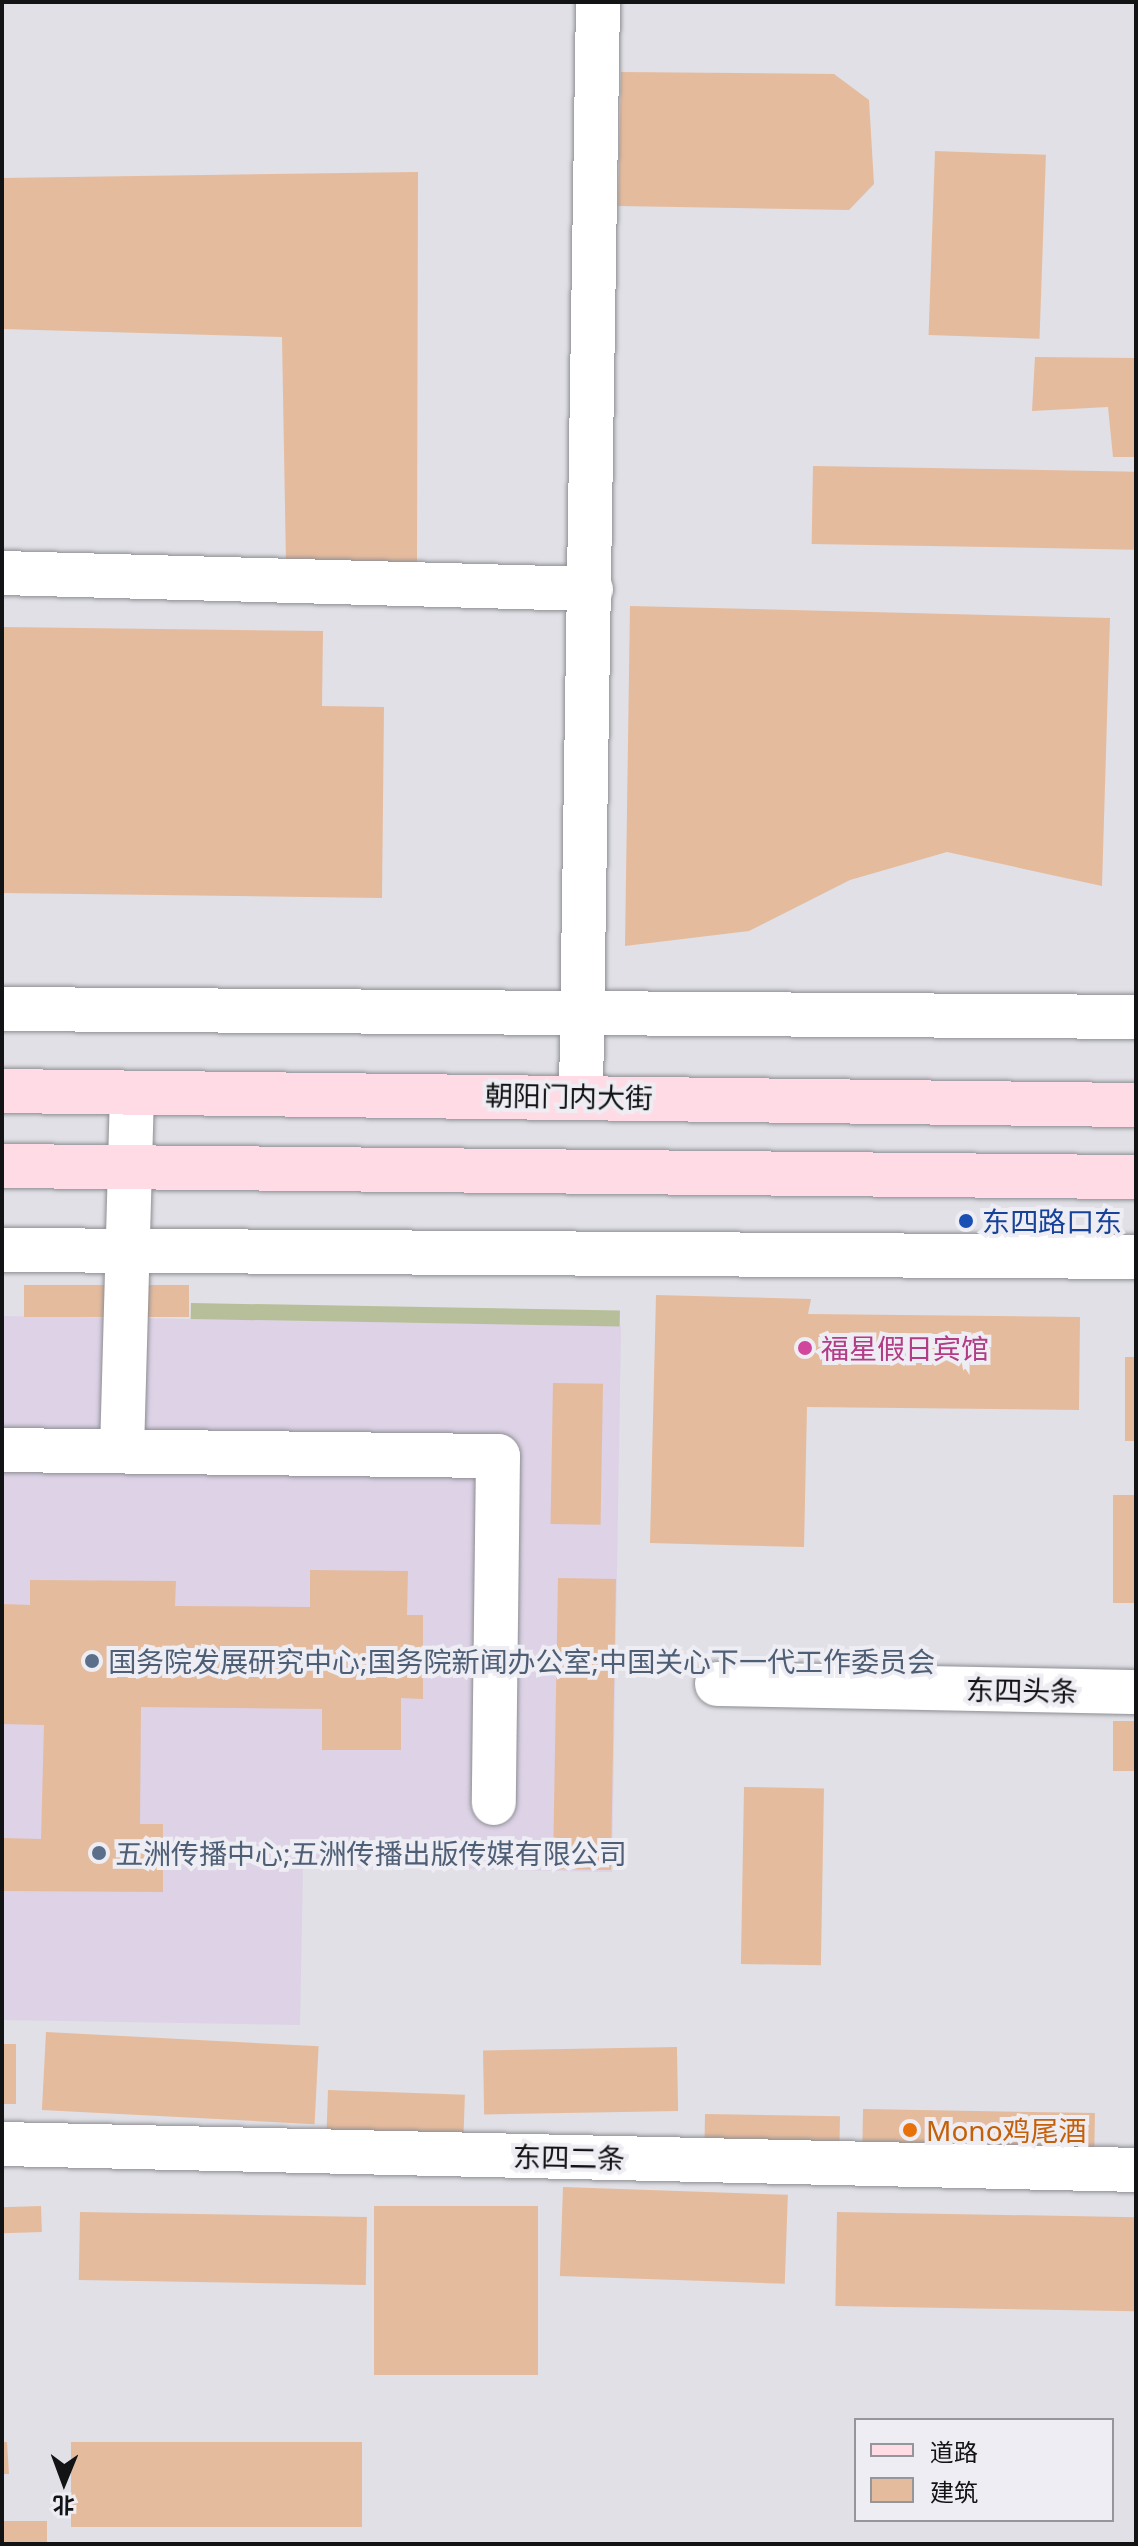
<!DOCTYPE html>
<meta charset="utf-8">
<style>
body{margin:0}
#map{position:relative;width:1138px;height:2546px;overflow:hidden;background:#e0e0e6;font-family:"Noto Sans","Noto Sans SC",sans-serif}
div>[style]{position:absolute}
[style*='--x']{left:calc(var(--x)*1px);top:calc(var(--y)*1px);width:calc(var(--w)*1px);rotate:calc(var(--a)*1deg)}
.commercial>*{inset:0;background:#ddd2e6}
.green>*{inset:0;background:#b6bf99;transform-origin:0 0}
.building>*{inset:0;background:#e5bb9d;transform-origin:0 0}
.roads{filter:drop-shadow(0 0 2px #8d8e93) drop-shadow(0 0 2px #8d8e93)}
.minor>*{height:44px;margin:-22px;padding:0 22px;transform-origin:22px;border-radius:22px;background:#fff}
.major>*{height:44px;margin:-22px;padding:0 22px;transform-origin:22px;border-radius:22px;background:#ffdce5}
.dots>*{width:22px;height:22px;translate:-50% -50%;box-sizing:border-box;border:4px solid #ededf3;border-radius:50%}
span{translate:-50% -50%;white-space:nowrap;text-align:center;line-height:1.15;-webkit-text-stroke:8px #ededf3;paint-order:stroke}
.street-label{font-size:28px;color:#121314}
.transit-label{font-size:28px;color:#164399}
.left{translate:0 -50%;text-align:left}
.hotel-label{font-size:28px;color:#b23c85}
.service-label{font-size:28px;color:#4e5e75}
.food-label{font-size:28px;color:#c56008}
.frame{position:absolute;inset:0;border:4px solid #121314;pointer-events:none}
.legend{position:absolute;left:854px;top:2418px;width:260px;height:104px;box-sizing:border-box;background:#ededf3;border:2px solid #95969a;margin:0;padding:10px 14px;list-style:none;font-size:24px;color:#121314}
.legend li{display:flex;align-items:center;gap:16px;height:40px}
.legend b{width:40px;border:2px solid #95969a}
.north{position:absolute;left:24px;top:2442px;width:80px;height:80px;-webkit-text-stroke:6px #ededf3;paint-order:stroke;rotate:181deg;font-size:22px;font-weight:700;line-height:32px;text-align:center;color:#121314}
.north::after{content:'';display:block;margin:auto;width:28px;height:36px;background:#121314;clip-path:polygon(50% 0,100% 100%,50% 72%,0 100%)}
</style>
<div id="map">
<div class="commercial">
<i style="clip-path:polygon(2px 1316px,621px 1326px,612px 1872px,303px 1866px,300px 2025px,2px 2020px)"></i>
</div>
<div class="green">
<i style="left:191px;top:1303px;width:429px;height:16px;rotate:1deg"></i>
</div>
<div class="building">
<i style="clip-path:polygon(621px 72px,834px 74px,869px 100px,874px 184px,849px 210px,618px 206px)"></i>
<i style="left:935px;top:151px;width:111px;height:184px;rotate:2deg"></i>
<i style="clip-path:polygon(418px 172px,417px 562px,286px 564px,282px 337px,2px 329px,2px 178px)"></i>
<i style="clip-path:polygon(1035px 357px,1136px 358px,1136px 457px,1113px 457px,1108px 407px,1032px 411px)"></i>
<i style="left:813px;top:466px;width:323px;height:78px;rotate:1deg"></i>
<i style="clip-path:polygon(630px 606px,1110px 618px,1102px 886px,947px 852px,850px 880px,749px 931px,625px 946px)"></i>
<i style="clip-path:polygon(2px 627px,323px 631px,322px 706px,384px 707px,382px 898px,2px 893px)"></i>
<i style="left:24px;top:1285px;width:165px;height:32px"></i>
<i style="clip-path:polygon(656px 1295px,811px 1299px,808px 1314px,1080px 1317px,1079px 1410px,807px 1407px,804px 1547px,650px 1543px)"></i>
<i style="left:1125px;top:1357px;width:11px;height:84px"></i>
<i style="left:553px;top:1383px;width:50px;height:141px;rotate:1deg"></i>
<i style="left:1136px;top:1495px;width:108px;height:23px;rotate:90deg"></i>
<i style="clip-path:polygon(310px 1570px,408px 1571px,407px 1615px,423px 1615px,423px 1699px,401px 1698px,401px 1750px,322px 1750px,322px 1709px,141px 1707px,140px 1824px,163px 1824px,163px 1892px,2px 1891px,2px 1838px,41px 1839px,44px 1725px,2px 1724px,2px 1604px,30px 1605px,30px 1580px,176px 1581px,175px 1606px,310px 1607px)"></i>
<i style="left:558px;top:1578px;width:58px;height:291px;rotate:1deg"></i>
<i style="left:1136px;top:1721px;width:50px;height:23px;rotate:90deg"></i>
<i style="left:744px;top:1787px;width:80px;height:177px;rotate:1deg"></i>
<i style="left:46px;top:2032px;width:273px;height:78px;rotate:3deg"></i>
<i style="left:2px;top:2044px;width:14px;height:60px"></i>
<i style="left:677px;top:2047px;width:64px;height:194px;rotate:89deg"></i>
<i style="left:328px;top:2090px;width:137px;height:48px;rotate:2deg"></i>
<i style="left:863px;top:2109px;width:232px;height:41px;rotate:1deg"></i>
<i style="left:705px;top:2114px;width:135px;height:30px;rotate:1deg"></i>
<i style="left:563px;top:2187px;width:225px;height:89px;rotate:2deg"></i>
<i style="left:41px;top:2206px;width:26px;height:39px;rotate:88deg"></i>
<i style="left:538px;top:2206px;width:169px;height:164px;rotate:90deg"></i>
<i style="left:80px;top:2212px;width:287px;height:68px;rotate:1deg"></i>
<i style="left:837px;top:2212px;width:299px;height:94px;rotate:1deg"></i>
<i style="clip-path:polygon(2px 2442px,7px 2442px,9px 2474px,2px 2474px)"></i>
<i style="left:71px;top:2442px;width:291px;height:85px"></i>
<i style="left:47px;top:2521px;width:23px;height:45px;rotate:90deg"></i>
</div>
<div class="roads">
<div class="minor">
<i style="--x:2;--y:573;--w:589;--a:1.56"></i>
<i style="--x:2;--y:1009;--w:1134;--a:0.4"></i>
<i style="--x:581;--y:1095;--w:1093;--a:-89.11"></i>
<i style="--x:2;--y:1250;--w:1134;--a:0.35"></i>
<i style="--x:2;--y:1450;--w:496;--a:0.7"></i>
<i style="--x:498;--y:1456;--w:347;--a:90.7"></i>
<i style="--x:122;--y:1451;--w:358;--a:-88.4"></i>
<i style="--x:717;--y:1684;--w:419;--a:1.1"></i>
<i style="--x:2;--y:2144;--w:1134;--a:1.31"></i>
</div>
<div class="major">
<i style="--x:2;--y:1091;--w:1134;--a:0.71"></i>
<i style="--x:2;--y:1166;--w:1134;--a:0.56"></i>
</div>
</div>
<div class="dots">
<i style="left:966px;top:1221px;background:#1a4fb4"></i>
<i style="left:805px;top:1348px;background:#d1479c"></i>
<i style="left:92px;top:1661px;background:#5c6f8a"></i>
<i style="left:99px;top:1853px;background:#5c6f8a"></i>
<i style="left:910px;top:2130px;background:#e8710a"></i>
</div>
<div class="street-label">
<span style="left:569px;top:1096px;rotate:1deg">朝阳门内大街</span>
<span style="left:1022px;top:1690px;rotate:1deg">东四头条</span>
<span style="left:569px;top:2157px;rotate:1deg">东四二条</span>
</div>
<div class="transit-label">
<span class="left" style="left:982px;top:1221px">东四路口东</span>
</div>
<div class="hotel-label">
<span class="left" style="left:821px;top:1348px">福星假日宾馆</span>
</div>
<div class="service-label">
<span class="left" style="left:108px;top:1661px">国务院发展研究中心;国务院新闻办公室;中国关心下一代工作委员会</span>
<span class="left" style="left:115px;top:1853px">五洲传播中心;五洲传播出版传媒有限公司</span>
</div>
<div class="food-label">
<span class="left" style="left:926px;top:2130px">Mono鸡尾酒</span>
</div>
<div class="frame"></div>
<ul class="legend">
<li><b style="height:10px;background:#ffdce5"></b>道路</li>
<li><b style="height:22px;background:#e5bb9d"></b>建筑</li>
</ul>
<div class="north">北</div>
</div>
